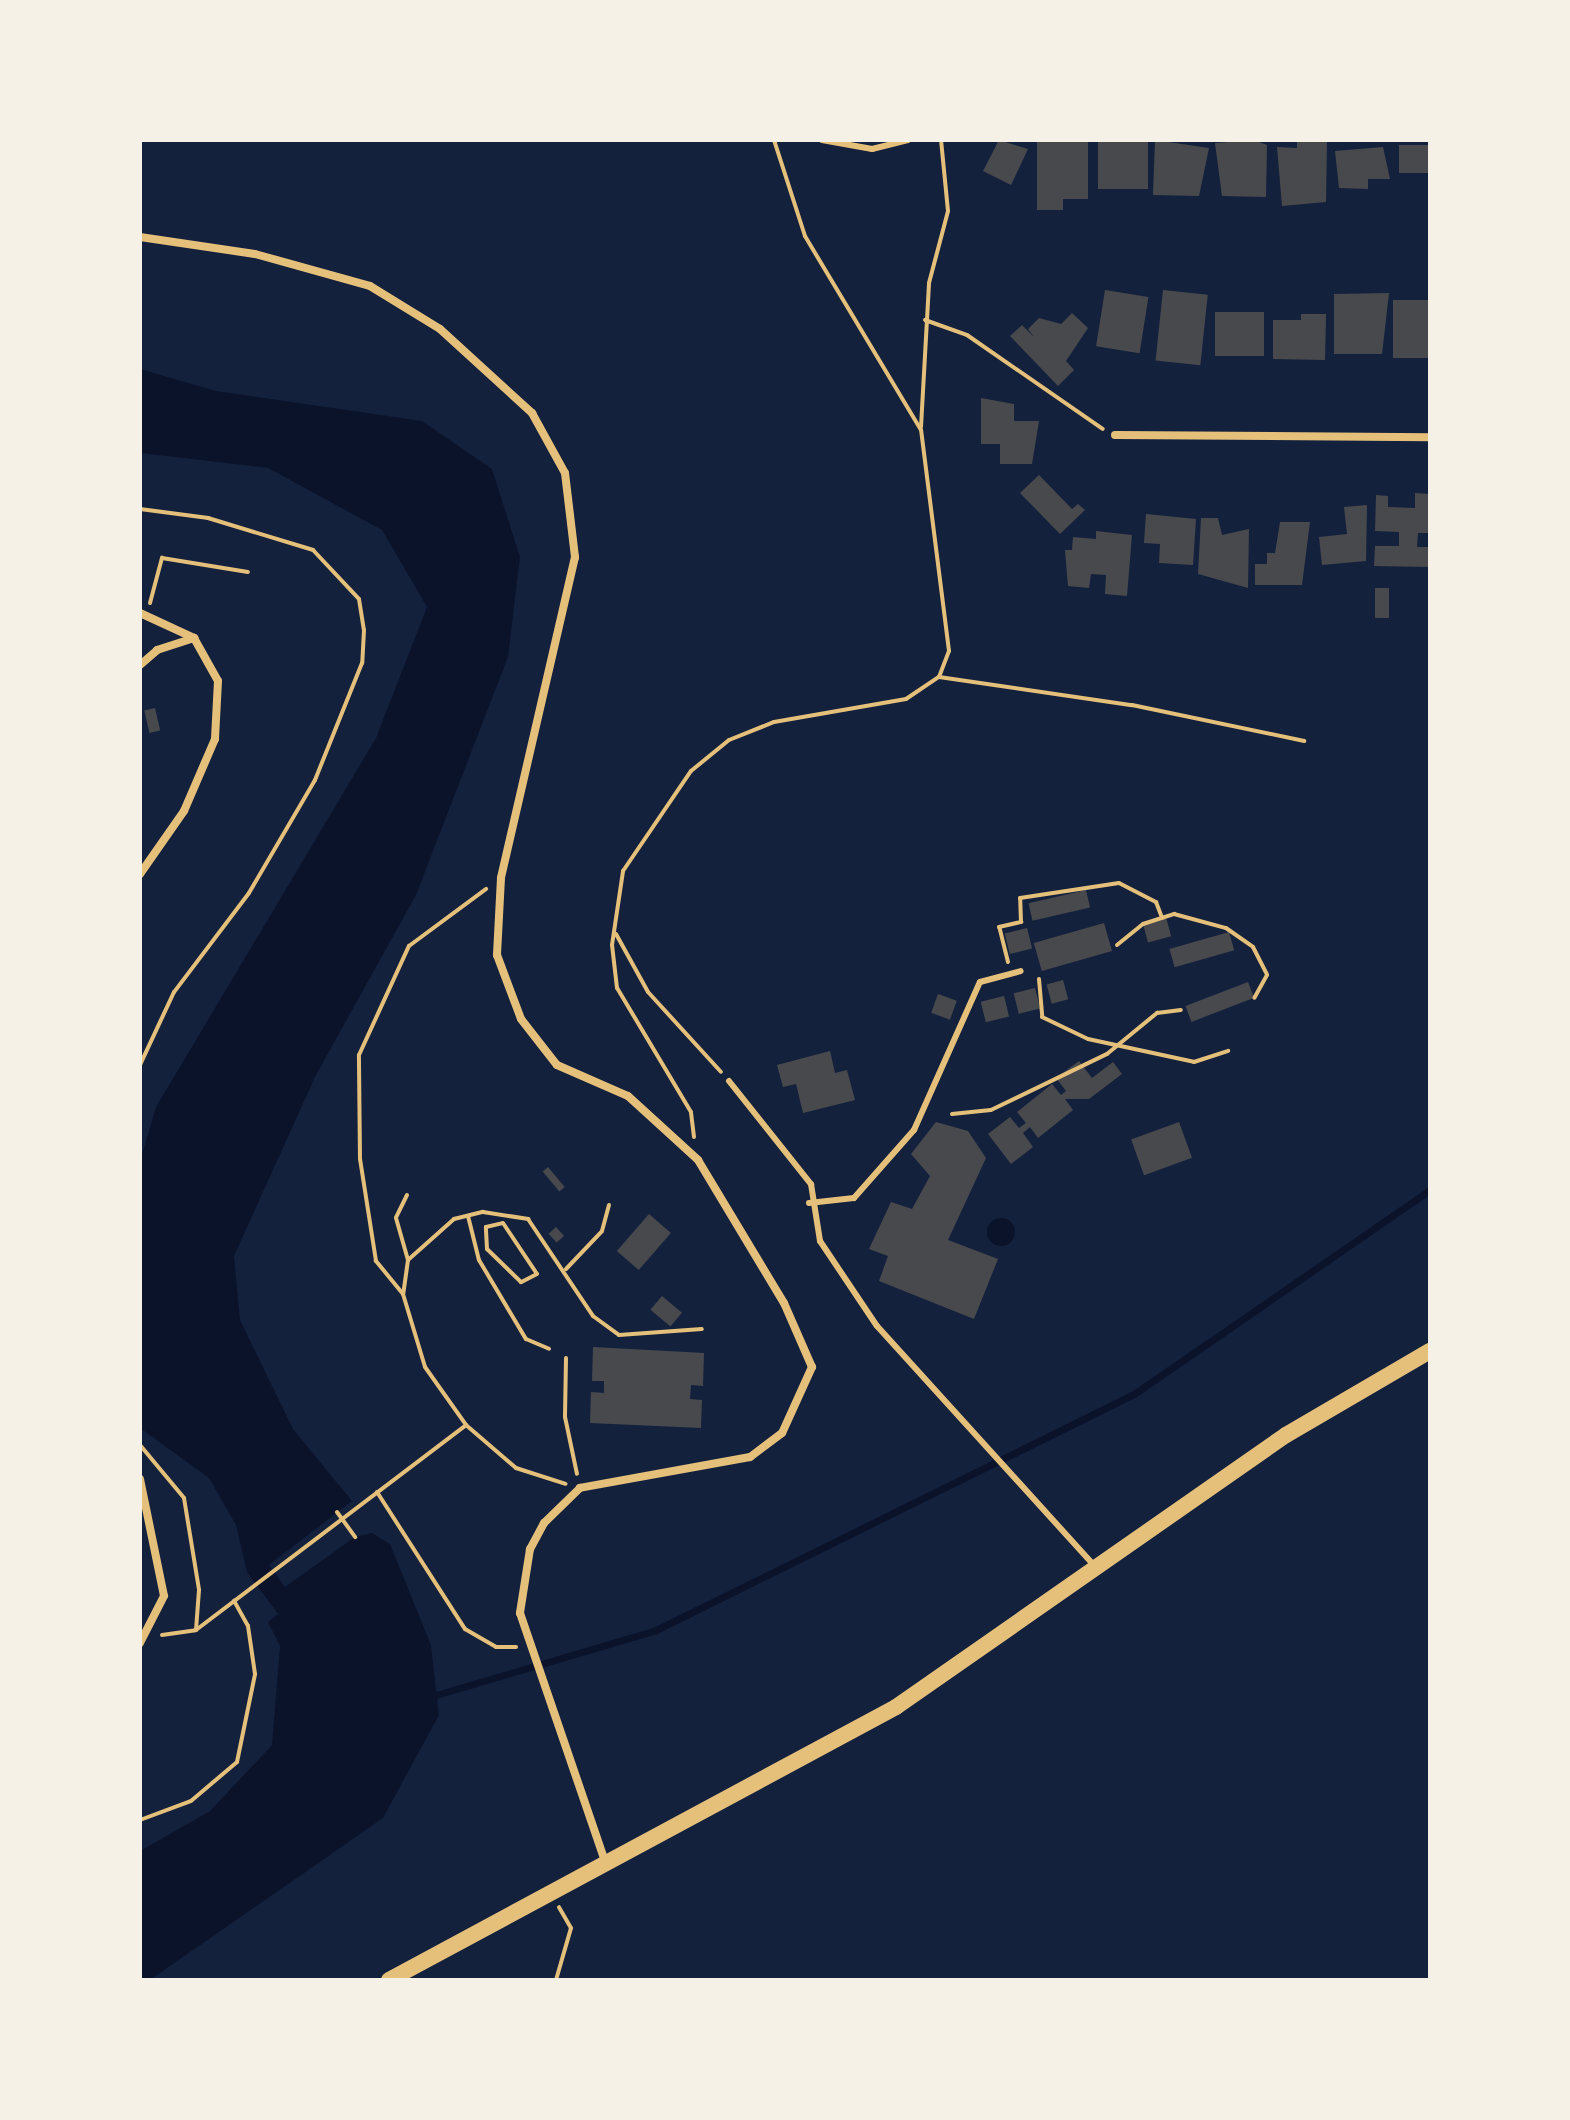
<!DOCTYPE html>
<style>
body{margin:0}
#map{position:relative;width:1570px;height:2120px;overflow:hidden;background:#14213d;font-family:"Titillium Web",sans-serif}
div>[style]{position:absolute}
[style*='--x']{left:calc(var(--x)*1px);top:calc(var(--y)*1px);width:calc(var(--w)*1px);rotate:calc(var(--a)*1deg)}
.water>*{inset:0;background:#0b132b}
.round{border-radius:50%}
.stream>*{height:7px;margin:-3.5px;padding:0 3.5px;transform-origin:3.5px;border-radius:3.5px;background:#0b132b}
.building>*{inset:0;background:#48494c;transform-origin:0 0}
.path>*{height:4px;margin:-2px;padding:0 2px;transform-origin:2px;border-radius:2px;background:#e5c07b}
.service>*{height:6px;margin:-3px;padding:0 3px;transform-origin:3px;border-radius:3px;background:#e5c07b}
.minor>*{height:8px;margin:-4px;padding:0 4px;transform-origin:4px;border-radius:4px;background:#e5c07b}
.secondary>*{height:16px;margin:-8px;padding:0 8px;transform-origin:8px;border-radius:8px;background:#e5c07b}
span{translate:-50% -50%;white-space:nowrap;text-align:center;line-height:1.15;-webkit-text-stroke:6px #f6f1e7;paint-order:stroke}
.frame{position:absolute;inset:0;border:142px solid #f6f1e7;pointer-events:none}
</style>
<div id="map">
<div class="water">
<i style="clip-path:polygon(140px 369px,216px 391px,422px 421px,492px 469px,520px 557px,508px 657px,416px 895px,316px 1075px,234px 1256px,240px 1320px,293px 1429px,352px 1501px,269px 1565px,285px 1587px,355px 1537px,372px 1533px,390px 1544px,431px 1645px,439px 1715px,383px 1818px,150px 1980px,140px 1980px,140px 1851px,210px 1811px,272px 1745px,280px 1646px,268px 1622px,278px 1614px,247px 1572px,236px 1525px,209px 1478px,140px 1428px,140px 1161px,156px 1107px,376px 738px,427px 607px,382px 530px,268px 468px,140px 453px)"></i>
<i class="round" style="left:987px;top:1218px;width:28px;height:28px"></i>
</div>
<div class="stream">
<i style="--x:429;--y:1697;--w:237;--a:-16.4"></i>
<i style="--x:656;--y:1630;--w:533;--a:-26.28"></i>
<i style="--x:1134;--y:1394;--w:359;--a:-34.6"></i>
</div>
<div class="building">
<i style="clip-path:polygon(999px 140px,1028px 149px,1011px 185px,983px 171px)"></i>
<i style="clip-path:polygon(1037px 140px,1088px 142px,1088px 199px,1063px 199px,1063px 210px,1037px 210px)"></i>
<i style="left:1098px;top:140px;width:50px;height:49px"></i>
<i style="clip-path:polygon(1155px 140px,1209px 148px,1199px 196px,1153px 195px)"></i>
<i style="clip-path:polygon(1254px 140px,1267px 145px,1266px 197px,1222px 196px,1215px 143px)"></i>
<i style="clip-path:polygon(1297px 140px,1327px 140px,1326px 202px,1282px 206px,1277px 147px,1297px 148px)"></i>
<i style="left:1399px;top:145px;width:31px;height:28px"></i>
<i style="clip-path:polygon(1383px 147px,1390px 179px,1368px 179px,1368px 189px,1339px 188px,1335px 151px)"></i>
<i style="left:1105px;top:290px;width:44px;height:57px;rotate:9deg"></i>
<i style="left:1163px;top:290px;width:45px;height:71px;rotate:6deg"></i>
<i style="clip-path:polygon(1389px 293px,1382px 354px,1334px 354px,1334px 294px)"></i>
<i style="left:1393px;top:300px;width:37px;height:58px"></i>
<i style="left:1215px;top:312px;width:49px;height:44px"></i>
<i style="clip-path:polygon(1072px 313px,1088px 328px,1066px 361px,1074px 370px,1058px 386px,1010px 336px,1022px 325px,1034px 337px,1028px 329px,1039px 318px,1061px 324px)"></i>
<i style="clip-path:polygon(1301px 314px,1326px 314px,1325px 360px,1273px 359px,1273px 320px,1301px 320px)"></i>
<i style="clip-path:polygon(981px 398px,1014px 404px,1014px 421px,1039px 421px,1032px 464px,1000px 464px,1000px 444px,981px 444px)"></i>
<i style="clip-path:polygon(1039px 475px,1072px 509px,1078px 504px,1085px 510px,1060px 534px,1020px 493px)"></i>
<i style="clip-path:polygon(1415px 493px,1430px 494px,1430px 533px,1418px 533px,1417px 547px,1430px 547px,1430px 567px,1374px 566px,1375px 546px,1399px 546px,1399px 532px,1375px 531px,1376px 495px,1388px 496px,1388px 507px,1415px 508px)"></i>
<i style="clip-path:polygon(1367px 505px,1366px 561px,1322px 565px,1319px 537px,1347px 534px,1344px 507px)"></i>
<i style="clip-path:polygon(1146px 514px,1196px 519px,1193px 565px,1159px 563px,1160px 544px,1144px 543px)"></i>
<i style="clip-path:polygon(1201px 518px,1218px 518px,1222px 535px,1249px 529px,1248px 588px,1198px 574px)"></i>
<i style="clip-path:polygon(1280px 522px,1310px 522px,1302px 585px,1255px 585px,1255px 564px,1267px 564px,1267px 553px,1275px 553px)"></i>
<i style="clip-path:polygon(1096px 531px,1132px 535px,1127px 596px,1105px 594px,1106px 575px,1091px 574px,1089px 588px,1068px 586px,1065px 550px,1072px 550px,1073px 537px,1096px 539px)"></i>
<i style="left:1375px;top:588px;width:14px;height:30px"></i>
<i style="left:155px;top:708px;width:23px;height:11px;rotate:77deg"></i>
<i style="left:1086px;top:890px;width:18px;height:59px;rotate:77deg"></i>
<i style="left:1166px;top:917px;width:20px;height:24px;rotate:75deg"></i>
<i style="left:1104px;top:923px;width:29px;height:73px;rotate:74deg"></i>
<i style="left:1027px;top:928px;width:21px;height:23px;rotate:76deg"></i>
<i style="left:1229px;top:932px;width:19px;height:62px;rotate:74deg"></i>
<i style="left:1063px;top:980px;width:20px;height:17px;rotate:75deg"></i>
<i style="left:1248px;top:982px;width:17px;height:67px;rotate:69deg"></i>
<i style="left:1035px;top:988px;width:21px;height:22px;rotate:76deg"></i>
<i style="left:938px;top:994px;width:20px;height:20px;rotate:20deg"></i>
<i style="left:1004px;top:996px;width:21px;height:24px;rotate:76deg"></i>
<i style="clip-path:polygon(830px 1051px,835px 1073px,847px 1070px,855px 1100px,803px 1113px,796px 1084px,783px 1087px,777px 1065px)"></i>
<i style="clip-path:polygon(1079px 1061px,1092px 1078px,1113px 1062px,1122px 1074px,1089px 1099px,1065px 1099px,1073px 1110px,1038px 1138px,1030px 1127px,1023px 1133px,1033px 1147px,1011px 1164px,988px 1134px,1010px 1117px,1019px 1128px,1026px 1123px,1017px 1112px,1052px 1084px,1061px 1095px,1066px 1091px,1056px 1078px)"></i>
<i style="clip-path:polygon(936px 1122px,968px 1131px,986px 1158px,948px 1240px,998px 1259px,974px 1319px,879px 1281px,888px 1256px,869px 1249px,891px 1202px,912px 1209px,930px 1176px,911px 1154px)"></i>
<i style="left:1179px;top:1122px;width:38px;height:51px;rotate:70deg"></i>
<i style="left:548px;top:1167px;width:26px;height:7px;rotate:50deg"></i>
<i style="left:649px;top:1214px;width:29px;height:49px;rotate:41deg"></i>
<i style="left:556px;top:1227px;width:12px;height:10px;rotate:48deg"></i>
<i style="left:662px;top:1296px;width:26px;height:18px;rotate:40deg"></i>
<i style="clip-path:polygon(593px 1347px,704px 1353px,703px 1386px,691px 1385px,690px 1399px,702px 1400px,701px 1428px,590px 1423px,591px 1392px,604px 1393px,604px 1381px,592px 1381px)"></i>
</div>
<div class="path">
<i style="--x:925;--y:320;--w:45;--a:19.7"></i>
<i style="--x:967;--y:335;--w:165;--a:34.7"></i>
<i style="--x:921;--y:427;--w:144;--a:-86.8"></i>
<i style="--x:929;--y:283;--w:74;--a:-75.2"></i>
<i style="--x:948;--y:211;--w:71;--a:-95.6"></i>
<i style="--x:140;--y:509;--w:69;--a:7.5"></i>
<i style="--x:208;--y:518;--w:110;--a:16.9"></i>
<i style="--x:313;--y:550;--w:67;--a:46.8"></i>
<i style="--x:359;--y:599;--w:31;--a:81"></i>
<i style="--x:364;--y:630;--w:33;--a:93"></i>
<i style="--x:362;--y:663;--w:126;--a:111.9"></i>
<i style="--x:315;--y:780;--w:131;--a:120.3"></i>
<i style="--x:249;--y:893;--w:124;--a:127.1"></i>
<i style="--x:174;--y:992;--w:81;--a:115"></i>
<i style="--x:150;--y:603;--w:47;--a:-75.1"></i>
<i style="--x:162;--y:558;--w:87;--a:9.2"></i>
<i style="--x:939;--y:677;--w:195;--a:8.3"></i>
<i style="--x:1132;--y:705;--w:176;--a:11.8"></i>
<i style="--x:616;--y:934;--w:66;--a:61.1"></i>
<i style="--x:648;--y:992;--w:108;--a:47.6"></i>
<i style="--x:1117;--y:945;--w:33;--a:-39"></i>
<i style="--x:1143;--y:924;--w:33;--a:-18"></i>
<i style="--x:1174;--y:914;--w:54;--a:15.1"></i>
<i style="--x:1226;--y:928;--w:33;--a:35"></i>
<i style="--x:1253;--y:947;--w:31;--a:63"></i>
<i style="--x:1267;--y:975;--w:26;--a:119"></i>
<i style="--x:1008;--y:962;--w:36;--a:-104"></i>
<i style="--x:999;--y:927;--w:23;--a:-13"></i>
<i style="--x:1021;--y:922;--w:24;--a:-92"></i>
<i style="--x:1020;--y:898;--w:100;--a:-8.6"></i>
<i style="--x:1119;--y:883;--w:42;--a:27.2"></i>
<i style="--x:1156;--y:902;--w:17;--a:69"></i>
<i style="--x:1039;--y:979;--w:38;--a:85"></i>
<i style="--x:1042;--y:1017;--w:51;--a:25.6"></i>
<i style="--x:1088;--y:1039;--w:108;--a:12.2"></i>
<i style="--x:1194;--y:1062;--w:36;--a:-18"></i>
<i style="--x:952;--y:1114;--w:39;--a:-6"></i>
<i style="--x:991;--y:1110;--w:129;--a:-25.8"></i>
<i style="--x:1107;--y:1054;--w:65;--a:-39.4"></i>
<i style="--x:1157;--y:1013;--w:24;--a:-7"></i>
<i style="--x:694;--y:1137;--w:25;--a:-97"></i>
<i style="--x:691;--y:1112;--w:144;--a:-120.8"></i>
<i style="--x:617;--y:988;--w:43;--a:-96.6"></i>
<i style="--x:612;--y:945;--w:75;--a:-81.5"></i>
<i style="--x:623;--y:871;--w:121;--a:-55.8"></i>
<i style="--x:691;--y:771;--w:49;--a:-39.2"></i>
<i style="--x:729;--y:740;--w:48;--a:-21.8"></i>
<i style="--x:774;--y:722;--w:134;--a:-9.9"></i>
<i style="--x:906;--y:699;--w:40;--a:-34"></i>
<i style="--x:939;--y:677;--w:28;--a:-69"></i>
<i style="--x:949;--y:651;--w:223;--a:-97.2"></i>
<i style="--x:921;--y:430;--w:226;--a:-120.9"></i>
<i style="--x:805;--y:236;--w:101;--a:-107.9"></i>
<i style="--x:407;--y:1195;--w:25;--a:116"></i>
<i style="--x:396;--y:1218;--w:44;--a:74.1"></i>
<i style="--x:408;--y:1260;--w:34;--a:98"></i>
<i style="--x:403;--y:1294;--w:76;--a:73.2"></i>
<i style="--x:425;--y:1367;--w:71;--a:54.7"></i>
<i style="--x:466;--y:1425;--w:66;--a:40.7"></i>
<i style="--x:516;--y:1468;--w:52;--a:17.7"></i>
<i style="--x:468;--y:1216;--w:45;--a:76"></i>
<i style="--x:479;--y:1260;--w:92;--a:59.3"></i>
<i style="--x:526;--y:1339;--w:25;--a:23"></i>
<i style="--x:503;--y:1223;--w:61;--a:56.3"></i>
<i style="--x:537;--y:1274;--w:18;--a:153"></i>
<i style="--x:521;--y:1282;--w:47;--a:-135.9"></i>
<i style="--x:487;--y:1249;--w:22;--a:-93"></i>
<i style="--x:486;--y:1227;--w:17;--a:-13"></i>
<i style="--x:408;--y:1260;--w:62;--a:-41.7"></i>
<i style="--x:454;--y:1219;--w:30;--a:-14"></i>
<i style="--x:483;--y:1212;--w:46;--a:8.8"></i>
<i style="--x:528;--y:1219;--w:117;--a:56.2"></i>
<i style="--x:593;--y:1316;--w:32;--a:36"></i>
<i style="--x:619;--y:1335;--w:83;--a:-4.1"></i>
<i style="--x:566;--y:1269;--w:52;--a:-46.5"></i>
<i style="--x:602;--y:1231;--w:27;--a:-75"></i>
<i style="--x:403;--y:1294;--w:43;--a:-129.3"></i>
<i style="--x:376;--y:1261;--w:103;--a:-98.9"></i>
<i style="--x:360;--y:1159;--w:104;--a:-90.6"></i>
<i style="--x:359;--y:1055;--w:120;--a:-65.4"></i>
<i style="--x:409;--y:946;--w:96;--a:-36.5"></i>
<i style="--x:566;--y:1358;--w:59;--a:91"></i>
<i style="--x:565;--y:1417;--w:58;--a:78.1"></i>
<i style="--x:140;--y:1445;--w:69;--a:50.3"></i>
<i style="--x:184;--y:1498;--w:93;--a:80.7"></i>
<i style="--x:199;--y:1590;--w:40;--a:94.3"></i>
<i style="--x:377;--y:1492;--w:163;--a:57.3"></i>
<i style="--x:465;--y:1629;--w:36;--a:30"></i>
<i style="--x:496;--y:1647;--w:20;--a:0"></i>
<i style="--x:337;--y:1512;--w:31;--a:54"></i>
<i style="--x:162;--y:1635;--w:34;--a:-8"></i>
<i style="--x:196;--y:1630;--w:339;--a:-37.2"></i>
<i style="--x:140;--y:1820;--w:54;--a:-20.4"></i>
<i style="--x:191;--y:1801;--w:60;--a:-40.3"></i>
<i style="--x:237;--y:1762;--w:90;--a:-78.4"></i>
<i style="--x:255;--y:1674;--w:49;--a:-98.3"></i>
<i style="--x:248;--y:1626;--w:29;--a:-119"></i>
<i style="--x:556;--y:1980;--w:54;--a:-73.9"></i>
<i style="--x:571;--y:1928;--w:24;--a:-120"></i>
<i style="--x:977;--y:1980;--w:14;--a:0"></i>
</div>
<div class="service">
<i style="--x:822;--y:140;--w:51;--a:10.2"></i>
<i style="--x:872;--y:149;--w:37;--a:-14"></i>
<i style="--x:729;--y:1081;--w:132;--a:51.5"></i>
<i style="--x:811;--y:1184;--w:58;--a:81"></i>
<i style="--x:820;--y:1241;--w:102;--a:56.2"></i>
<i style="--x:877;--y:1326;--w:324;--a:47.8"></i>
<i style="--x:809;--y:1203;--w:45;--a:-6.3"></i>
<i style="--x:854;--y:1198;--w:91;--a:-48.6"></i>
<i style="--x:914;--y:1130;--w:162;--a:-66"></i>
<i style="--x:980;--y:982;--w:42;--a:-15"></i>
</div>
<div class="minor">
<i style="--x:140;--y:237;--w:116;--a:8.4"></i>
<i style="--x:255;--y:254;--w:119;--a:15.5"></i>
<i style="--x:370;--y:286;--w:82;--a:31.6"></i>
<i style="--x:440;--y:329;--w:125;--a:42.4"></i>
<i style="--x:532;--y:413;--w:68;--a:61.2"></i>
<i style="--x:565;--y:473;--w:85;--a:83.2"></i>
<i style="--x:575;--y:557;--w:329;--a:103"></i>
<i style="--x:501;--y:878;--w:77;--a:93"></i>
<i style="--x:497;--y:955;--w:68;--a:69.4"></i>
<i style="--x:521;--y:1019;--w:58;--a:52"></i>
<i style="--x:557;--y:1065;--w:77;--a:23.6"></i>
<i style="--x:628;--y:1096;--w:95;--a:42.4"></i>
<i style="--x:698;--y:1160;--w:167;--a:59"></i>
<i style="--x:784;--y:1303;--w:70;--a:66.4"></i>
<i style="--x:812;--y:1367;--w:72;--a:114.4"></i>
<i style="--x:782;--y:1433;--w:40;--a:143"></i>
<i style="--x:750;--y:1457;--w:173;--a:169.7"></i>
<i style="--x:580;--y:1488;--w:50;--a:135.8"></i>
<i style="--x:544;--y:1523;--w:30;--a:118"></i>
<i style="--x:530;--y:1549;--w:65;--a:98.9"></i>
<i style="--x:520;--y:1613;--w:265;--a:71.1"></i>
<i style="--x:1115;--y:435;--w:315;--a:0.4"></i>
<i style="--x:140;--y:613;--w:60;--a:24.8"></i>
<i style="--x:194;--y:638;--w:49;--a:60.8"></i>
<i style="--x:218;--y:681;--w:58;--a:93"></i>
<i style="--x:215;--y:739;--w:78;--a:113.3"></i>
<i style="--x:184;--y:811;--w:77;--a:124.9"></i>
<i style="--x:140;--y:665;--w:23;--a:-41"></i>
<i style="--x:157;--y:650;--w:39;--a:-18"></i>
<i style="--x:140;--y:1479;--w:119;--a:78.4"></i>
<i style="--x:164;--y:1596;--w:53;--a:117.1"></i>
</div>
<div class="secondary">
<i style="--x:389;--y:1980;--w:576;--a:-28.3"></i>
<i style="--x:896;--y:1707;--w:475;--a:-34.9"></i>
<i style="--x:1286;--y:1435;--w:167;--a:-30.3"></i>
</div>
<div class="frame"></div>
</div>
